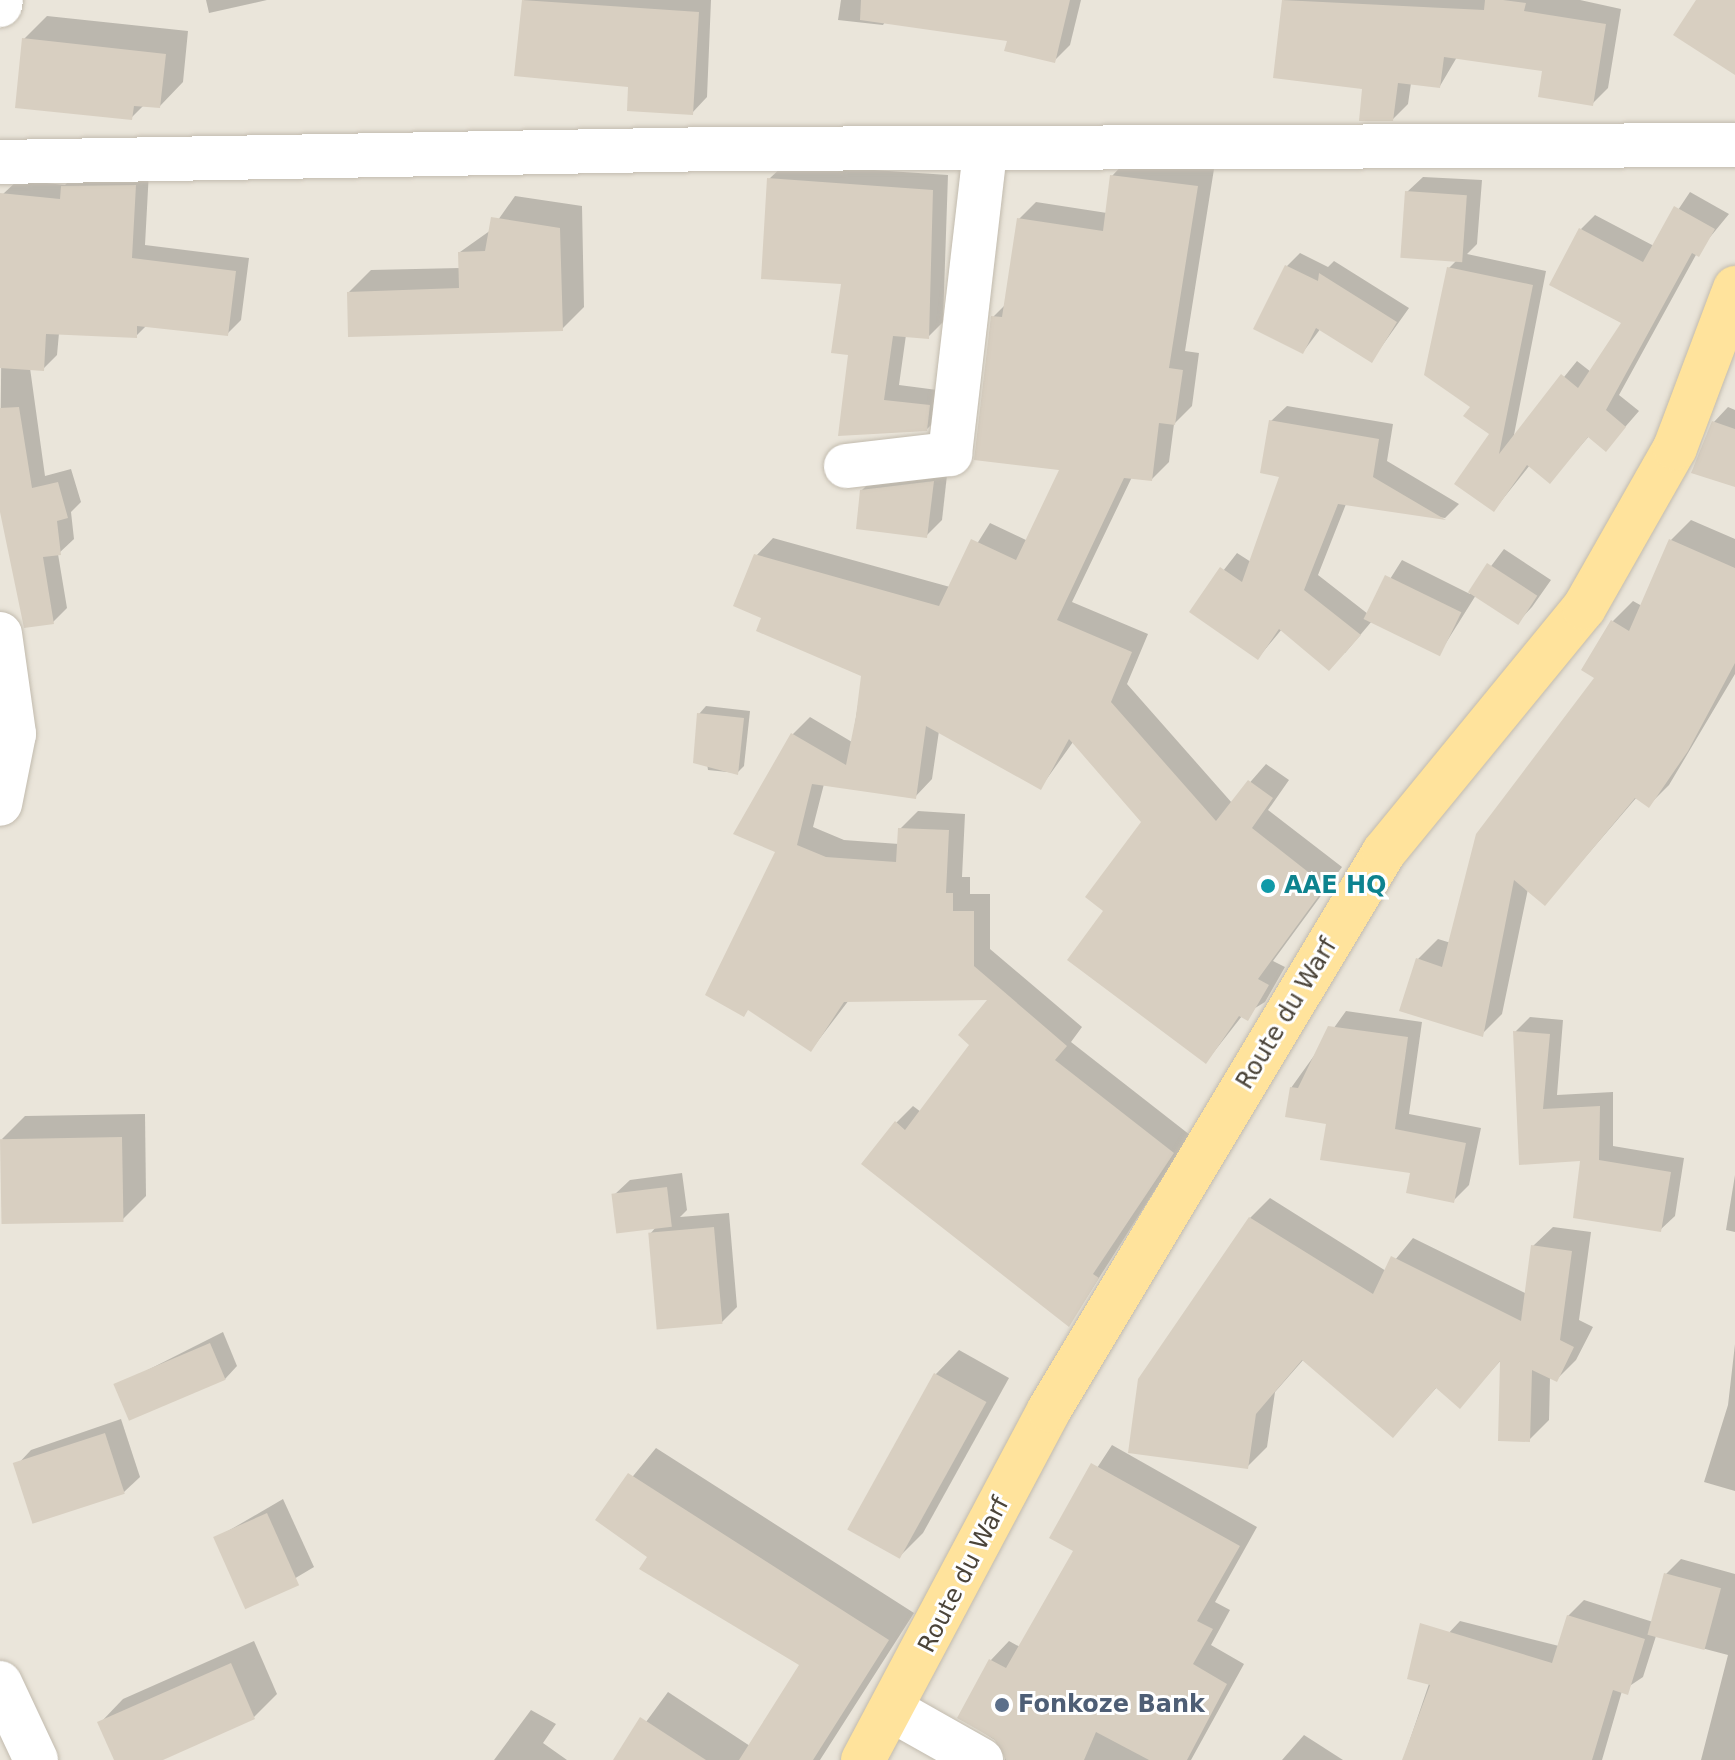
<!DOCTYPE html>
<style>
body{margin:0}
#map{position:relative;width:1735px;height:1760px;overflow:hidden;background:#f6f3ec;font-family:"DejaVu Sans",sans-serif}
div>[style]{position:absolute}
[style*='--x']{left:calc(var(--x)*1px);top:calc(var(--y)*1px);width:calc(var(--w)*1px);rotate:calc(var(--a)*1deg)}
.residential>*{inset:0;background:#eae5da;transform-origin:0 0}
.shadow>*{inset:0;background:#0003}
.building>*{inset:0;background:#d8cfc1;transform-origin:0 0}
.roads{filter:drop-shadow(0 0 2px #c2bbae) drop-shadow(0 0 2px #c2bbae)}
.minor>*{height:44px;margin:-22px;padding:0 22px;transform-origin:22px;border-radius:22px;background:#fff}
.major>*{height:44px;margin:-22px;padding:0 22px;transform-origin:22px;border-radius:22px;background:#ffe39c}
.dots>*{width:22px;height:22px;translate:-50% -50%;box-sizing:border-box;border:4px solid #fff;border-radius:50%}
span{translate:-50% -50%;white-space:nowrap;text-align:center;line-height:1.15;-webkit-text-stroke:6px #fff;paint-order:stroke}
.culture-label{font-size:24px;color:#0d838f;font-weight:700}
.left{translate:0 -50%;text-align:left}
.street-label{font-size:24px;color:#4b4439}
.service-label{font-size:24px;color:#4e5e75;font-weight:700}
</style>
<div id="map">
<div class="residential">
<i style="left:0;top:0;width:1735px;height:1760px"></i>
</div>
<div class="shadow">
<i style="clip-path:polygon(206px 0,267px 0,209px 13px)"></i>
<i style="clip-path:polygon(524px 0,711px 0,707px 97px,692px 113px,630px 86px,516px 74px)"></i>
<i style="clip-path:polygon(841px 0,899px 0,883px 25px,838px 20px)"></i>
<i style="clip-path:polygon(948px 0,1081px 0,1070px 45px,1054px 61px)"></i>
<i style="clip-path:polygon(1284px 0,1580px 0,1621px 9px,1608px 88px,1592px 104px,1544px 69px,1457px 57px,1440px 86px,1411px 83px,1408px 104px,1393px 119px,1365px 87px,1275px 76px)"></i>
<i style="clip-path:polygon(47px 16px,188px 31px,183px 82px,160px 106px,145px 104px,131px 118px,24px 39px)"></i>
<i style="clip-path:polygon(1129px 158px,1214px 169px,1185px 351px,1199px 353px,1192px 406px,1174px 424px,1169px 462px,1152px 479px,1132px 477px,1072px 602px,1148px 634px,1127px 684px,1232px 803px,1266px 764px,1289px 780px,1268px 810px,1342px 867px,1273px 961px,1285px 967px,1265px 1002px,1242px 1016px,1206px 1062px,1106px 911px,1143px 822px,1073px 742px,1041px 787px,939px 731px,932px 779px,915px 797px,824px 784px,813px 827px,844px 840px,899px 844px,900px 829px,918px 811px,965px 814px,962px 877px,970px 877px,970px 894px,990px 894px,990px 949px,1082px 1027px,1071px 1042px,1190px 1135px,1069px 1325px,896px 1123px,913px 1106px,921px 1112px,972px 1045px,992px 998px,849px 1000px,811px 1050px,778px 851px,793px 734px,810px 717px,852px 742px,863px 674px,764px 616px,756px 556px,773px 538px,950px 587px,990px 523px,1028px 541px,1062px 469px,993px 317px,1006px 304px,1019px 219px,1036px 202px,1107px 213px,1112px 176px)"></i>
<i style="clip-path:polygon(785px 164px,948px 175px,943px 322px,928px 337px,906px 335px,899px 385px,945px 391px,942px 414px,927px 429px,840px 434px,850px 353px,843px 282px,769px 179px)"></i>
<i style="clip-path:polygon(149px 171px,145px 245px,249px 258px,241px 320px,227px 334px,147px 325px,136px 336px,59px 333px,57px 355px,43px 369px,30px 368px,45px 476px,71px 469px,81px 502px,71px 512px,74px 539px,58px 554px,67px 608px,53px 622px,0 476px,3px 194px,18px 180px,65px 185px,77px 173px)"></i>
<i style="clip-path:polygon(1423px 177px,1482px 180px,1477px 244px,1467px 254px,1546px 271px,1513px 440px,1577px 361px,1591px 372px,1624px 323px,1581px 229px,1595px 215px,1654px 246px,1690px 192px,1729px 214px,1697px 253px,1619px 395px,1639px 411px,1606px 449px,1590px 435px,1550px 481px,1530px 465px,1494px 510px,1492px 434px,1472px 406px,1449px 268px,1458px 259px,1407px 192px)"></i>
<i style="clip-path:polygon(515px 196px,582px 206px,584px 307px,562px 329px,349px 292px,371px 270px,460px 268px,460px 252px,491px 230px)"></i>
<i style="clip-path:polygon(1300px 253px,1328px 267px,1334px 261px,1409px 308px,1372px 360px,1321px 328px,1303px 352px,1287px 266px)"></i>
<i style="clip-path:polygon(1287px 406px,1393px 424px,1387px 461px,1459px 504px,1445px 518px,1346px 504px,1318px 575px,1368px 614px,1402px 560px,1470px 594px,1504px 549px,1551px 580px,1532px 607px,1517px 623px,1476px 595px,1439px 654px,1372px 621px,1345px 653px,1282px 629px,1258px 658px,1192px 611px,1237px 553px,1251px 562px,1281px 475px,1271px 421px)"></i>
<i style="clip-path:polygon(1728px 407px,1735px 410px,1735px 483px,1713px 423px)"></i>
<i style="clip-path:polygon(948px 466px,942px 520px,926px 536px,862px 490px,878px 475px)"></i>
<i style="clip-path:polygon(1691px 520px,1735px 539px,1735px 674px,1669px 785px,1649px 805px,1637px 797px,1545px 904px,1528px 889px,1502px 1014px,1482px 1034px,1418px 959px,1438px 939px,1451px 943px,1597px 677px,1613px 621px,1633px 601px,1642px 606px,1671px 540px)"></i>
<i style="clip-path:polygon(706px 706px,750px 711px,744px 766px,737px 773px,708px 770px,699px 714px)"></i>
<i style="clip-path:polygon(1346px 1011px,1422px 1022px,1409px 1114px,1481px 1128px,1469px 1185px,1454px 1200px,1328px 1122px,1291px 1088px)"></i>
<i style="clip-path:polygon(1530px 1017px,1563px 1020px,1557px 1095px,1613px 1092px,1613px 1146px,1684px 1158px,1675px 1216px,1660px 1230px,1582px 1159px,1521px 1163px,1515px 1032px)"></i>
<i style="clip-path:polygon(145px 1114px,146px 1196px,122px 1220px,2px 1139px,25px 1116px)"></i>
<i style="clip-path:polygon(682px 1173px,687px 1210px,680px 1217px,729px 1213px,737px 1307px,721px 1323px,650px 1234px,656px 1227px,614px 1195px,630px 1180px)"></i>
<i style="clip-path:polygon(1735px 1175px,1735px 1232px,1726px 1230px)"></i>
<i style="clip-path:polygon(1270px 1198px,1386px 1271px,1413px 1238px,1527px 1294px,1533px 1246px,1553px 1227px,1591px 1232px,1579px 1320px,1593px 1327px,1576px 1360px,1556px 1380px,1550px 1377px,1549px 1420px,1529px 1440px,1502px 1359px,1460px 1406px,1437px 1387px,1393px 1436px,1304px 1359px,1275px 1392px,1267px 1447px,1247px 1467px,1250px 1218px)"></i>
<i style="clip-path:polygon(223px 1332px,237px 1366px,225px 1379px,116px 1386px)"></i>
<i style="clip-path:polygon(1735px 1344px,1735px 1491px,1704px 1482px,1728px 1405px)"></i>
<i style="clip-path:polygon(959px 1350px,1009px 1378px,923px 1533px,900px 1556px,851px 1529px,936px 1374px)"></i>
<i style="clip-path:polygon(121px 1419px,140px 1477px,124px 1492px,16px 1466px,31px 1450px)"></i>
<i style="clip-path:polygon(1112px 1445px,1257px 1527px,1215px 1602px,1230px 1610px,1211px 1645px,1244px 1664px,1191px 1760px,1005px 1760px,1004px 1746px,960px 1717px,991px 1660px,1009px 1641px,1020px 1647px,1076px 1550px,1052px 1537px)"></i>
<i style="clip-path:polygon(656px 1448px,914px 1613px,820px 1760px,618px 1760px,668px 1692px,750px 1746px,802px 1665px,598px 1519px)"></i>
<i style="clip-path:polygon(283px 1499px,314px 1567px,247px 1607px,216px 1538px)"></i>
<i style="clip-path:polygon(1681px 1559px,1735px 1574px,1735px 1760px,1701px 1760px,1728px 1655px,1656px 1636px,1643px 1677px,1622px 1691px,1602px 1760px,1403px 1760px,1445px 1637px,1460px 1621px,1559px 1646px,1568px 1616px,1584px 1600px,1653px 1622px,1666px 1574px)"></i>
<i style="clip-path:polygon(254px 1641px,277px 1694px,254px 1717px,158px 1760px,117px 1760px,100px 1723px,123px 1699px)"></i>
<i style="clip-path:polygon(531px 1710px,556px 1724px,543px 1743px,567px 1760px,494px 1760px)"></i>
<i style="clip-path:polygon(1304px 1735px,1343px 1760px,1282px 1760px)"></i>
</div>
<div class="building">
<i style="clip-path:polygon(522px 0,699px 12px,693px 115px,627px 111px,628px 87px,514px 76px)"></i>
<i style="clip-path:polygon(861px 0,1070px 0,1055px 63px,1004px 51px,1007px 41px,860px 20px)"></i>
<i style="clip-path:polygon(1282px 0,1484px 10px,1485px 0,1503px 0,1526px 3px,1524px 11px,1606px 24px,1593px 106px,1538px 97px,1542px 71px,1444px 57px,1440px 88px,1398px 83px,1393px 121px,1359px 121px,1362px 89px,1273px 78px)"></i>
<i style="clip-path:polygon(1696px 0,1735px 0,1735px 75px,1673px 35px)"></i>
<i style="clip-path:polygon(22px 38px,166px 54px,160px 108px,134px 106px,132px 120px,15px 108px)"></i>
<i style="clip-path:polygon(1110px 175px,1198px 186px,1169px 368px,1183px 370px,1175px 425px,1159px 423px,1152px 481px,1124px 478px,1057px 620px,1132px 652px,1111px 702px,1216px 821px,1248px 780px,1273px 798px,1252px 828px,1326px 886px,1258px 979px,1269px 985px,1248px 1021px,1239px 1016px,1206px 1064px,1067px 960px,1103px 911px,1085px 897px,1141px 822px,1069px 739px,1041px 790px,926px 726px,916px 799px,812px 784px,797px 845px,826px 857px,896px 862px,898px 828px,949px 830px,946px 893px,953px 893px,953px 911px,974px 911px,974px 966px,1067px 1046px,1055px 1060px,1174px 1153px,1093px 1274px,1099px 1278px,1069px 1327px,861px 1164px,895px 1121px,905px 1130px,969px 1045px,958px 1035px,987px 1000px,844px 1002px,811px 1052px,748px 1010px,744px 1017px,705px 995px,775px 852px,733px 834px,791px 733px,846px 765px,856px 716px,861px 676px,756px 631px,761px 618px,733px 606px,754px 554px,939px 606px,971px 539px,1016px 560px,1059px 470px,974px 460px,991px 316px,1002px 317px,1017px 218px,1103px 231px)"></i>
<i style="clip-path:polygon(767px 178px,933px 190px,929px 339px,893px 336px,884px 400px,930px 405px,927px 431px,838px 436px,848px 355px,831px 353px,841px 284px,761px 279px)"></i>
<i style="clip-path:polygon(136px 185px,132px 258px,236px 271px,228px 336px,137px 326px,137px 338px,46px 334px,44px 371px,0 368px,0 193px,60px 199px,61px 186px)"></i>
<i style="left:1405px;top:191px;width:62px;height:67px;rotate:4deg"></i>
<i style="clip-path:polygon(1674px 206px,1715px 229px,1699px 257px,1692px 253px,1606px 410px,1626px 427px,1606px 452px,1588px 437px,1550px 484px,1527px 465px,1494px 512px,1454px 484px,1489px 434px,1463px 416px,1470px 407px,1424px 375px,1447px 267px,1533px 285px,1499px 454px,1561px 374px,1578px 388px,1621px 323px,1549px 285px,1579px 228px,1643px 262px)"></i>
<i style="clip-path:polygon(491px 217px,560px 228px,563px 331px,348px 337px,347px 292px,459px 288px,458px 252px,485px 251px)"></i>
<i style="clip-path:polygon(1285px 265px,1318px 281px,1319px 273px,1397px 322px,1372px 363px,1316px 328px,1303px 354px,1253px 329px)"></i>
<i style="clip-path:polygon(19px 407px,32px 488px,58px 482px,68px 518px,57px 521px,61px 555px,43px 557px,54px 624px,24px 628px,0 512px,0 408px)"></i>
<i style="clip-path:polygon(1269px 420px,1379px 439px,1373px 477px,1446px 520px,1338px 504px,1304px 590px,1361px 635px,1329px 671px,1279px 629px,1258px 660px,1189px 612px,1220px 567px,1242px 582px,1279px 477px,1260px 473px)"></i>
<i style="clip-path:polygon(1712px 421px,1735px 429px,1735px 487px,1691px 473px)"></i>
<i style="clip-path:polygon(934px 481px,927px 538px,856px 529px,860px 490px)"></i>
<i style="clip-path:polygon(1669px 539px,1735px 568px,1735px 663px,1688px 751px,1649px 808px,1635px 798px,1545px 906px,1514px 880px,1483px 1037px,1399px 1011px,1416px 958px,1442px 967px,1476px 834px,1594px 678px,1581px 670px,1611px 620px,1629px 631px)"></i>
<i style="left:1487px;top:563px;width:60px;height:35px;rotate:33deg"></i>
<i style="left:1385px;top:575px;width:85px;height:49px;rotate:26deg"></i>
<i style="clip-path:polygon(697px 713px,744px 718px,738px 775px,693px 763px)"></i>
<i style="clip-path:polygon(1328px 1026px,1408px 1037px,1395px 1129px,1466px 1143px,1454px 1203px,1406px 1193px,1410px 1173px,1320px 1160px,1326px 1124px,1285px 1117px,1290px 1087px,1298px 1088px)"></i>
<i style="clip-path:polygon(1513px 1031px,1550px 1034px,1543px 1109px,1600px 1106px,1599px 1160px,1671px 1172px,1661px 1232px,1573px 1218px,1580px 1161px,1519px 1165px)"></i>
<i style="left:122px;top:1137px;width:85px;height:122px;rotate:89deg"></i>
<i style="left:667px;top:1187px;width:40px;height:56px;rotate:83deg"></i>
<i style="clip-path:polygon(1249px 1217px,1373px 1294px,1391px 1256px,1521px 1321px,1531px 1245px,1572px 1251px,1560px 1340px,1574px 1347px,1557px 1382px,1532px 1370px,1530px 1442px,1498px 1441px,1500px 1361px,1460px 1409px,1436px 1388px,1393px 1438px,1302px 1360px,1256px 1414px,1248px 1469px,1128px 1453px,1138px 1379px)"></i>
<i style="left:714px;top:1227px;width:97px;height:66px;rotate:85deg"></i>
<i style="left:210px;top:1343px;width:40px;height:105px;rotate:67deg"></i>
<i style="left:934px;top:1373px;width:60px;height:179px;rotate:29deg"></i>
<i style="left:105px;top:1433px;width:64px;height:97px;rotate:72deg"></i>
<i style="clip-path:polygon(1091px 1463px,1240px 1546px,1197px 1621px,1213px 1629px,1193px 1664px,1227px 1684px,1187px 1760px,1149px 1760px,1096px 1732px,1084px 1760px,1006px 1760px,994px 1739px,957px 1718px,989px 1659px,1006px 1668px,1073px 1551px,1049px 1538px)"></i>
<i style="clip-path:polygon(628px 1473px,889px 1640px,813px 1760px,739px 1760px,799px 1665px,639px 1569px,647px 1557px,595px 1520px)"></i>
<i style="left:267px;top:1513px;width:79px;height:59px;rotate:66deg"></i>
<i style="left:1664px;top:1573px;width:59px;height:64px;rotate:15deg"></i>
<i style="clip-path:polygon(1567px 1615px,1645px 1639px,1628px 1695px,1613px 1690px,1592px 1760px,1402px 1760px,1430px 1685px,1407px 1679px,1420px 1623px,1552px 1663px)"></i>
<i style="clip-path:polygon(231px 1663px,255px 1719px,163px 1760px,114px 1760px,97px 1722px)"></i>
<i style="clip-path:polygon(640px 1717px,706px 1760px,613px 1760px)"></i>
</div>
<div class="roads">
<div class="minor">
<i style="--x:0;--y:5;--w:5;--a:-79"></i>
<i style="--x:0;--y:162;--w:715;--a:-1.04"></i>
<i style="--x:715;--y:149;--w:1020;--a:-0.22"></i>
<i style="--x:846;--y:466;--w:105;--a:-6.6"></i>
<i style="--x:950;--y:454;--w:303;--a:-83.4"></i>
<i style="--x:0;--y:634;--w:101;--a:82"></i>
<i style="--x:14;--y:734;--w:71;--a:101.3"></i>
<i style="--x:0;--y:1683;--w:85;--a:64.9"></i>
<i style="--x:894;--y:1711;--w:100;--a:29.4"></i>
</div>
<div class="major">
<i style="--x:863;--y:1760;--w:396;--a:-62"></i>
<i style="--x:1049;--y:1410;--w:651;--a:-59.02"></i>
<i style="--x:1384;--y:852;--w:315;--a:-50.7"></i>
<i style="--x:1584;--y:608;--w:184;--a:-60.4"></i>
<i style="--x:1675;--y:448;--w:171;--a:-69.4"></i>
</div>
</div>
<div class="dots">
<i style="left:1268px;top:886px;background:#0f9aa8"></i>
<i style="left:1002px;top:1705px;background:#5c6f8a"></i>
</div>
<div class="culture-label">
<span class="left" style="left:1284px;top:886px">AAE HQ</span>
</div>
<div class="street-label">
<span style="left:1287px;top:1014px;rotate:-59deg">Route du Warf</span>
<span style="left:964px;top:1575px;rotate:-63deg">Route du Warf</span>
</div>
<div class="service-label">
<span class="left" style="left:1018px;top:1705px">Fonkoze Bank</span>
</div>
</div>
